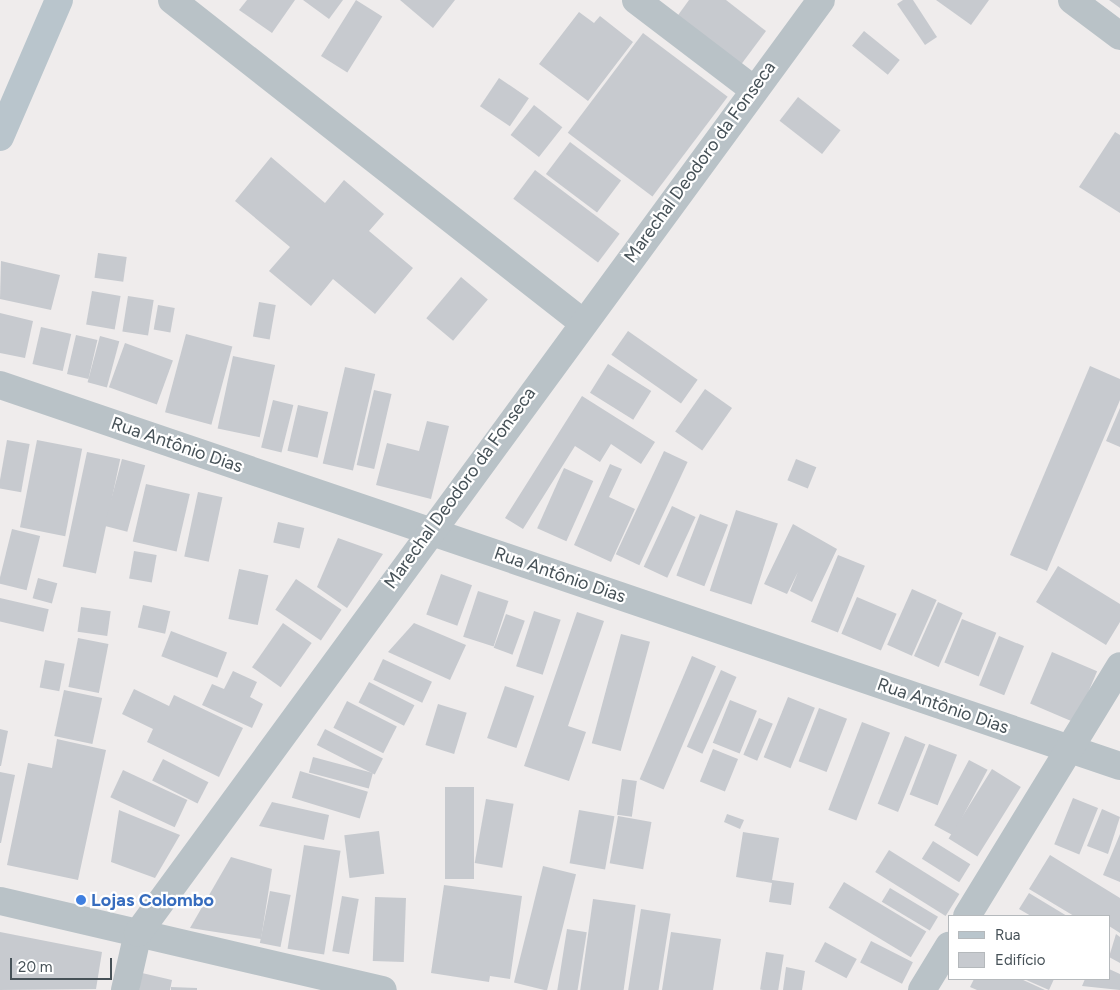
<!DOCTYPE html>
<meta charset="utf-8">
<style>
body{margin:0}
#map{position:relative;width:1120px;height:990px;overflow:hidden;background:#efecec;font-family:Figtree,sans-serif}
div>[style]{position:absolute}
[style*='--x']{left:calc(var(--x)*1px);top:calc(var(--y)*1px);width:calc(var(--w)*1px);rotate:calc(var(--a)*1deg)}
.building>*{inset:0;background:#c7cacf;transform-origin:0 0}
.street>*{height:28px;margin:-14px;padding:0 14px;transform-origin:14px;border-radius:14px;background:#b9c2c7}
.secondary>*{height:28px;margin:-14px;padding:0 14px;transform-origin:14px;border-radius:14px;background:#b9c5cc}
.dots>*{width:14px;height:14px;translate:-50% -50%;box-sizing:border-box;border:2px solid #fff;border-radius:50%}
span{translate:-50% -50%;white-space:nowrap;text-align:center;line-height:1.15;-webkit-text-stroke:4.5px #fff;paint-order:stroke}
.street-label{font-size:18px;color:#465157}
.shop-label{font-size:18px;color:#366cbe;font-weight:700}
.left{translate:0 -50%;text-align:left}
.legend{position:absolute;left:948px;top:915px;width:162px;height:65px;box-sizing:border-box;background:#fff;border:1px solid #b5b9bc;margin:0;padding:6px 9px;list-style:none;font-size:15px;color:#465157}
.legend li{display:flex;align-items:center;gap:10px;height:25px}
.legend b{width:25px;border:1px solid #b5b9bc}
.scale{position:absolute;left:10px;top:958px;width:102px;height:22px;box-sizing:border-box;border:2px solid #465157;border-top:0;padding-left:6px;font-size:15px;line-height:18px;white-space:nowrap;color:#465157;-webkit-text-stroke:4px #fff;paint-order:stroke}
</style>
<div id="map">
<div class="building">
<i style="clip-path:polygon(247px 0,295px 0,272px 33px,239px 10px)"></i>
<i style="clip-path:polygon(303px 0,343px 0,329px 19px)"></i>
<i style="left:356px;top:0;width:31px;height:66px;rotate:32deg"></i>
<i style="clip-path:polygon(400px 0,455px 0,433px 28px)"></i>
<i style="clip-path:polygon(689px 0,726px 0,766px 31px,740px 66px,676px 18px)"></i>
<i style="clip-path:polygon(903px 0,913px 0,937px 37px,925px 45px,897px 4px)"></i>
<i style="clip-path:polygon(936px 0,989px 0,971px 25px)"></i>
<i style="clip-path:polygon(1109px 0,1120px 0,1120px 8px)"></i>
<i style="clip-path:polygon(579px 12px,594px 23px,600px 16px,633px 42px,588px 101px,539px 64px)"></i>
<i style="left:864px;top:31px;width:46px;height:19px;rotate:39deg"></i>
<i style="left:643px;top:33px;width:106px;height:125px;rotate:37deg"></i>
<i style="left:499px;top:78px;width:36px;height:34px;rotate:34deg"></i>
<i style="left:798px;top:97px;width:54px;height:30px;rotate:38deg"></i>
<i style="left:534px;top:105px;width:36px;height:38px;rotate:38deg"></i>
<i style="clip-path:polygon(1115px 132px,1120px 135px,1120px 213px,1079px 187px)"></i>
<i style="left:570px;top:142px;width:64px;height:40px;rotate:37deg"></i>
<i style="clip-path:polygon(271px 157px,325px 203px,344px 180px,384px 214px,369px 231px,413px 268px,375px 314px,333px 279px,311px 306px,269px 271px,290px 247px,235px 201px)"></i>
<i style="left:535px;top:170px;width:106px;height:36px;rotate:37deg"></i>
<i style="left:98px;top:253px;width:29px;height:25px;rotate:8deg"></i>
<i style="clip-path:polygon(1px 261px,60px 275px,51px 310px,0 299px)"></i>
<i style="left:461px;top:277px;width:35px;height:54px;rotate:40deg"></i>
<i style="left:92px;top:291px;width:29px;height:34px;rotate:10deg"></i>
<i style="left:128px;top:296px;width:26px;height:36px;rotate:9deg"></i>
<i style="left:259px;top:302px;width:17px;height:35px;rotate:10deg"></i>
<i style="left:158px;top:305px;width:17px;height:25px;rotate:10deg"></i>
<i style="clip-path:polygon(0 313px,33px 321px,25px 358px,0 353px)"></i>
<i style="left:41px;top:327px;width:31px;height:38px;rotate:13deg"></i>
<i style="left:628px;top:331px;width:85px;height:29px;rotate:35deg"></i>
<i style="left:186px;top:334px;width:48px;height:81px;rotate:15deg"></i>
<i style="left:76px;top:335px;width:22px;height:40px;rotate:13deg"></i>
<i style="left:100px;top:336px;width:20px;height:48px;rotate:15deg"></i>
<i style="left:125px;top:343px;width:51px;height:47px;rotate:20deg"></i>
<i style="left:233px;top:356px;width:43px;height:74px;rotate:12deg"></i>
<i style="left:608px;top:364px;width:51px;height:34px;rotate:32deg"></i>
<i style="clip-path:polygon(1090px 366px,1120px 379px,1120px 400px,1047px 571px,1010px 555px)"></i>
<i style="left:345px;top:367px;width:31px;height:99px;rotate:13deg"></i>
<i style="left:705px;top:389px;width:33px;height:52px;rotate:35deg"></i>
<i style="left:374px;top:390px;width:18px;height:77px;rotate:13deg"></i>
<i style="clip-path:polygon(582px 396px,655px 442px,641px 464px,611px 444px,600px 462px,575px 446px,523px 529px,505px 518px)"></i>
<i style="left:273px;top:400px;width:21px;height:49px;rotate:14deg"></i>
<i style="left:298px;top:405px;width:31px;height:47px;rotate:13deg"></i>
<i style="clip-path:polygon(1120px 408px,1120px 447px,1106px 441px)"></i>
<i style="clip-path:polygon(427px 421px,449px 426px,431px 499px,376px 485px,387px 443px,419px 451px)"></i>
<i style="left:7px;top:440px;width:23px;height:49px;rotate:10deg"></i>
<i style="left:37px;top:440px;width:46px;height:89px;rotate:11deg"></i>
<i style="left:664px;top:451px;width:26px;height:114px;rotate:25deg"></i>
<i style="left:87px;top:452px;width:34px;height:117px;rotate:12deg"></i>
<i style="left:122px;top:459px;width:24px;height:69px;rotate:15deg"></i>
<i style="left:796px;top:459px;width:22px;height:23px;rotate:22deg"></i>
<i style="clip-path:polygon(610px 464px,622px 469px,609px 497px,635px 509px,611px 562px,574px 545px)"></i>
<i style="left:564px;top:468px;width:32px;height:66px;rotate:24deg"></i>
<i style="left:146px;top:484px;width:45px;height:59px;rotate:13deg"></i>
<i style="left:198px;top:492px;width:25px;height:66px;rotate:12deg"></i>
<i style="left:672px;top:506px;width:26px;height:67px;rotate:25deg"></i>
<i style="left:736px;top:510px;width:44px;height:85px;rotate:18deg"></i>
<i style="left:700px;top:514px;width:30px;height:66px;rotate:21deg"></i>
<i style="left:278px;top:522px;width:27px;height:21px;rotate:13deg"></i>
<i style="clip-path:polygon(793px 524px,837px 549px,812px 602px,790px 591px,798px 572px,787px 594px,764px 584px)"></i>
<i style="left:12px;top:529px;width:29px;height:56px;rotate:14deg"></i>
<i style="clip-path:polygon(338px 538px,383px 554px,347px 608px,317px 587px)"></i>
<i style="left:134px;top:551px;width:23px;height:28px;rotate:10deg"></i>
<i style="left:838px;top:555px;width:29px;height:72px;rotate:22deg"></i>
<i style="clip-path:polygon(1058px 566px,1120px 604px,1120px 622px,1106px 645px,1036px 602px)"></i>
<i style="left:239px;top:569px;width:30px;height:51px;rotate:12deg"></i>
<i style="left:441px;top:574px;width:33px;height:43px;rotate:20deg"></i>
<i style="left:38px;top:578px;width:20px;height:21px;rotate:15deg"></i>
<i style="left:296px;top:579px;width:55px;height:37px;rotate:34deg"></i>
<i style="left:912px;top:589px;width:27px;height:61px;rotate:24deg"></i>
<i style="left:478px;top:591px;width:32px;height:48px;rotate:18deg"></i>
<i style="left:857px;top:597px;width:43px;height:40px;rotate:23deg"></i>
<i style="left:0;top:598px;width:50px;height:23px;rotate:13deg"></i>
<i style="left:938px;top:602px;width:27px;height:59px;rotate:24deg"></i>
<i style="left:143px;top:605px;width:28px;height:23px;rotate:13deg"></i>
<i style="left:81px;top:607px;width:30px;height:25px;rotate:8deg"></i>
<i style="left:534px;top:611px;width:28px;height:58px;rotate:18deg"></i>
<i style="clip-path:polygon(577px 612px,604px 621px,568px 726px,586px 732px,569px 781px,524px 766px)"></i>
<i style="left:506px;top:614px;width:20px;height:36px;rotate:20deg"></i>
<i style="left:962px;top:619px;width:37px;height:47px;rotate:22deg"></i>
<i style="left:283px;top:623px;width:35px;height:54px;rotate:35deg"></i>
<i style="clip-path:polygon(414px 623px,466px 645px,450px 680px,388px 652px)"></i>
<i style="left:171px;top:631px;width:60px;height:27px;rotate:21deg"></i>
<i style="left:621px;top:634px;width:30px;height:113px;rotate:15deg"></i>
<i style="left:999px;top:636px;width:27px;height:53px;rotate:22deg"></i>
<i style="left:78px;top:638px;width:31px;height:50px;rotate:11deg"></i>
<i style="left:1052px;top:652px;width:49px;height:56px;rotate:23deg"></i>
<i style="left:692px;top:656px;width:26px;height:134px;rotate:23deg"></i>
<i style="left:383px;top:659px;width:54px;height:23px;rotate:25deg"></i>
<i style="left:45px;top:660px;width:20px;height:28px;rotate:11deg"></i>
<i style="left:721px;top:670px;width:17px;height:84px;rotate:24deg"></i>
<i style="clip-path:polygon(233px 671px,257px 682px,250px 697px,263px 704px,252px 728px,202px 705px,212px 684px,224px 689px)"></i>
<i style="left:369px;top:682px;width:51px;height:23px;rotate:27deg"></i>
<i style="left:505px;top:686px;width:31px;height:55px;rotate:19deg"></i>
<i style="clip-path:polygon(134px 689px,169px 706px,174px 695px,243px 728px,219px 777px,147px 742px,153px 729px,122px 714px)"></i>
<i style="left:64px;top:690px;width:39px;height:47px;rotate:12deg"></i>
<i style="left:788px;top:697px;width:29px;height:65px;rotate:22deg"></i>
<i style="left:730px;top:700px;width:29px;height:46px;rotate:22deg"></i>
<i style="left:347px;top:701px;width:56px;height:30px;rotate:27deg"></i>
<i style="left:438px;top:704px;width:30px;height:43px;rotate:17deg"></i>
<i style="left:819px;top:708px;width:30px;height:57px;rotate:21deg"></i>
<i style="left:759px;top:718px;width:15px;height:40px;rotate:23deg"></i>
<i style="left:862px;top:722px;width:30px;height:94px;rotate:21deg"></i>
<i style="clip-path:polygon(0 729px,8px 731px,1px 766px,0 766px)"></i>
<i style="left:325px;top:729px;width:65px;height:18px;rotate:27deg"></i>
<i style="left:905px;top:736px;width:22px;height:73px;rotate:22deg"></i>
<i style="clip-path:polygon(57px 739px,106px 750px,78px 880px,7px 865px,28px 763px,52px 768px)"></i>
<i style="left:929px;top:744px;width:30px;height:54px;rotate:21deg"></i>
<i style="left:713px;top:749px;width:27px;height:35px;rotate:22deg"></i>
<i style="left:313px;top:757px;width:62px;height:16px;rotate:15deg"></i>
<i style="left:163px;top:759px;width:51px;height:24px;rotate:27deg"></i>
<i style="left:969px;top:760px;width:21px;height:74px;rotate:28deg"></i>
<i style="left:992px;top:769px;width:34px;height:82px;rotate:32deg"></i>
<i style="left:123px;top:770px;width:71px;height:30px;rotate:25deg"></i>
<i style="left:300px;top:771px;width:71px;height:28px;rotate:17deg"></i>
<i style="clip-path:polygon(0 772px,15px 775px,1px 843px,0 843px)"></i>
<i style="left:622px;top:779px;width:15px;height:36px;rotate:8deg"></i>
<i style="left:445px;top:787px;width:29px;height:92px"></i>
<i style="left:1073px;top:798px;width:27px;height:50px;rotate:22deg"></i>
<i style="left:486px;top:799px;width:28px;height:65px;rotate:10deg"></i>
<i style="clip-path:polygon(272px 802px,329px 815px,324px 840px,259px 826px)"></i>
<i style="clip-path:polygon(1102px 809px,1120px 817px,1108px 854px,1087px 846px)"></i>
<i style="clip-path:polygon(119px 810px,180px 835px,155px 878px,111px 862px)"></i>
<i style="left:579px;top:810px;width:36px;height:54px;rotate:10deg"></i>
<i style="clip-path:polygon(727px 814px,744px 820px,740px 829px,724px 822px)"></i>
<i style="left:618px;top:816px;width:34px;height:48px;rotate:10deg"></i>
<i style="left:379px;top:831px;width:43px;height:35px;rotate:83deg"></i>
<i style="clip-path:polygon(743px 832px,779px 838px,772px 880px,794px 883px,791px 905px,769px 902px,772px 883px,736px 877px)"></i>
<i style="clip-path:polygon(1120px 834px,1120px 882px,1103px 875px)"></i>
<i style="left:933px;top:841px;width:44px;height:21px;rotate:32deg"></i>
<i style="left:304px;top:845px;width:37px;height:105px;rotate:9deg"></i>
<i style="left:889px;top:850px;width:83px;height:26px;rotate:32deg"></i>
<i style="clip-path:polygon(1050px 855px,1120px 898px,1120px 933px,1109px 926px,1109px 916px,1074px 916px,1029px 889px)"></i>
<i style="clip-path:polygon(231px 857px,272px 869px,261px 939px,190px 928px)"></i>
<i style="left:543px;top:866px;width:34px;height:120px;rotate:14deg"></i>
<i style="left:844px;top:882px;width:96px;height:30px;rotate:31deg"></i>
<i style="clip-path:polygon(444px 885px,522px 896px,510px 979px,490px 976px,489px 982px,431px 973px)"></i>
<i style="left:890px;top:888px;width:56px;height:16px;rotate:31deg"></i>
<i style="left:270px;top:891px;width:21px;height:53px;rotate:11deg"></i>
<i style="clip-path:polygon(1029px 893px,1067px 916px,1031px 916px,1019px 909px)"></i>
<i style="left:342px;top:896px;width:17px;height:56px;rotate:10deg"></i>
<i style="left:375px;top:897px;width:31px;height:64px;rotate:2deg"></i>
<i style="left:593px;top:899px;width:43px;height:92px;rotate:8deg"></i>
<i style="left:641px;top:909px;width:30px;height:82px;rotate:9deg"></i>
<i style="left:567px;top:929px;width:20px;height:62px;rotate:9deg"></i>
<i style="clip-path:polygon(0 932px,102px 952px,96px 989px,0 990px)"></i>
<i style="clip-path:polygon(671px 932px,721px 939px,713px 990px,662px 990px)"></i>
<i style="clip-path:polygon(1116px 934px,1120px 937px,1120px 963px,1109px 957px)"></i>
<i style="left:871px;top:941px;width:47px;height:24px;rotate:27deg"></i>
<i style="left:825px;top:942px;width:36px;height:22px;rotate:28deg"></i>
<i style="left:766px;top:952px;width:18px;height:38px;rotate:9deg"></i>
<i style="clip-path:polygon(786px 967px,805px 971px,802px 990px,783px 990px)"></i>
<i style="clip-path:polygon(1109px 969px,1120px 974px,1120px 990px,1082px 986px,1085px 979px,1109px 979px)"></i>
<i style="clip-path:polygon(142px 973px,172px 980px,170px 990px,139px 990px)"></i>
<i style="clip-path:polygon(974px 979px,1021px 979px,1045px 990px,977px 990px,970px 987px)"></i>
<i style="clip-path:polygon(1024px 979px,1054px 979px,1049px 990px)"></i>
<i style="clip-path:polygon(171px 987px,197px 988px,197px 990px,171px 990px)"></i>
</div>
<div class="street">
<i style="--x:172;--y:0;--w:521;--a:38.14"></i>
<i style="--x:636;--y:0;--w:147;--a:37.3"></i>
<i style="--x:1072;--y:0;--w:60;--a:36.9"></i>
<i style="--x:0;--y:385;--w:1183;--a:18.79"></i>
<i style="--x:0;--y:901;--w:393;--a:13.1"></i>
<i style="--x:967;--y:916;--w:293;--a:-58.5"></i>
<i style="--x:125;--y:990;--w:58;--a:-77.2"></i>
<i style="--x:138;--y:933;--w:1156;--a:-53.79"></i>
<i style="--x:922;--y:990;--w:52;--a:-58.5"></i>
</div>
<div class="secondary">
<i style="--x:0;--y:137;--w:149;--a:-66.7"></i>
</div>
<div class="dots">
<i style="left:81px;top:900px;background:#3f7fe0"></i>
</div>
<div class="street-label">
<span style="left:700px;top:162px;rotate:-54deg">Marechal Deodoro da Fonseca</span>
<span style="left:177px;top:445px;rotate:19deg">Rua Antônio Dias</span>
<span style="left:460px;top:488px;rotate:-54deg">Marechal Deodoro da Fonseca</span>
<span style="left:560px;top:575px;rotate:19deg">Rua Antônio Dias</span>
<span style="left:943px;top:706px;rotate:19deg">Rua Antônio Dias</span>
</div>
<div class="shop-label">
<span class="left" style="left:91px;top:900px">Lojas Colombo</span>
</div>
<ul class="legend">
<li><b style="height:6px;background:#b9c5cc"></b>Rua</li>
<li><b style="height:14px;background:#c7cacf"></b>Edifício</li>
</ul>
<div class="scale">20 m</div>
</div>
